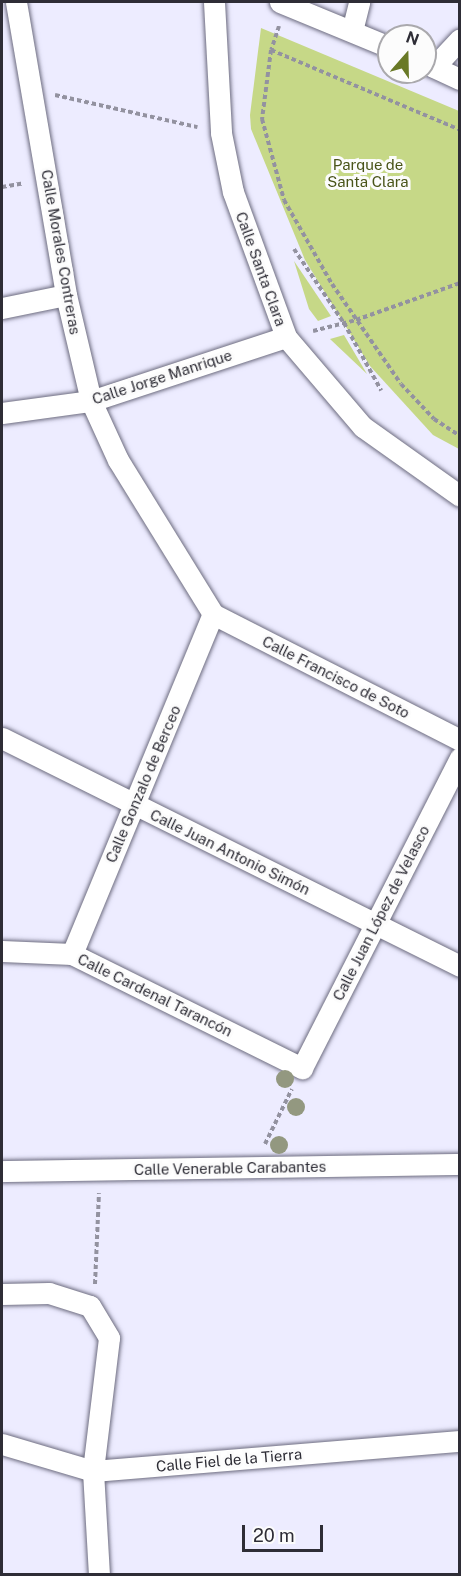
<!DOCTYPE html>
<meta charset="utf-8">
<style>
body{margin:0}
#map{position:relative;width:461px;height:1576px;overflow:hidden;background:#edecff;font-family:"Public Sans",sans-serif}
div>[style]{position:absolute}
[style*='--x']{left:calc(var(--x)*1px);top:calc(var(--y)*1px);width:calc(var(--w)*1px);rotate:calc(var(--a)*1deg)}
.green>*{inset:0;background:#c6d887}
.path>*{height:4px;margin-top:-2px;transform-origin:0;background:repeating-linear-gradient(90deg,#9392a0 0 4.5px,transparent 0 7.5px)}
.roads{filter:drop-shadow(0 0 2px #6d6c80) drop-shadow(0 0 2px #6d6c80)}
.street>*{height:21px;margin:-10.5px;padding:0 10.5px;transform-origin:10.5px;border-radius:10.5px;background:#fff}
.trees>*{width:18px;height:18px;margin:-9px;border-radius:50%;background:#939880}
span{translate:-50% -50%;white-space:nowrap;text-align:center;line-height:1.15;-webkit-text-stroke:6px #fcfcfc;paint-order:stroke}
.park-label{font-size:15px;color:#495419}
.street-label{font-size:15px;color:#2e2d36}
.frame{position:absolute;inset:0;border:3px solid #2e2d36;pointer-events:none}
.north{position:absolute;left:377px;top:24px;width:60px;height:60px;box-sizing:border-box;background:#fcfcfc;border:2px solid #aaa9ad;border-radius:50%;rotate:20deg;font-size:16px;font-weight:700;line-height:24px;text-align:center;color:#2e2d36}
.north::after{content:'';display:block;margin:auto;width:21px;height:27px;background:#697926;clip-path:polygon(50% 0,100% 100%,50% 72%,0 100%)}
.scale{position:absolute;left:242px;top:1525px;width:81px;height:27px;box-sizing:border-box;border:3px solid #2e2d36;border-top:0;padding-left:8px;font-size:18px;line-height:21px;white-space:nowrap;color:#2e2d36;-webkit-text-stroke:4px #fcfcfc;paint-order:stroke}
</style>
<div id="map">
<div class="green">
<i style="clip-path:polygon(261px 28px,459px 111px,459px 449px,433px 435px,370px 366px,305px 260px,251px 129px,250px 115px)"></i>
<i style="clip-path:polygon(294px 261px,331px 316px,318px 321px,309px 309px)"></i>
<i style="clip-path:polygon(344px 335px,367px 374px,330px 339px)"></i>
</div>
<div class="path">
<i style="--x:279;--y:26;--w:25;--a:108"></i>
<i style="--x:271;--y:50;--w:70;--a:97.4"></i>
<i style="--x:262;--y:119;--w:84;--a:74.8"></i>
<i style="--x:284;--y:200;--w:97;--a:60.3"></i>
<i style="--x:332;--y:284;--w:121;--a:55.4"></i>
<i style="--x:401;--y:384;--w:48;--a:46.7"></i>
<i style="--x:434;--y:419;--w:31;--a:33"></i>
<i style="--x:271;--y:50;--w:205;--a:22.9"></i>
<i style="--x:55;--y:95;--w:146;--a:12.7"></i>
<i style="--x:2;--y:187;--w:22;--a:-10"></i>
<i style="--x:294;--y:249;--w:89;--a:56"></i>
<i style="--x:344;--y:323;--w:77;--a:61.1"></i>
<i style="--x:313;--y:331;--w:44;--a:-14.3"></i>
<i style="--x:356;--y:320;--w:110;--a:-19.6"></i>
<i style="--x:265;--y:1144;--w:61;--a:-63.9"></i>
<i style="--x:95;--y:1284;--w:91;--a:-87.5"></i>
</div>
<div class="roads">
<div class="street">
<i style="--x:16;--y:2;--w:297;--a:80.3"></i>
<i style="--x:66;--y:295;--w:109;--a:76.7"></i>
<i style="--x:91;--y:401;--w:65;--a:65.4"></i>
<i style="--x:118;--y:460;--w:181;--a:58.3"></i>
<i style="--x:214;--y:2;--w:131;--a:86.9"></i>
<i style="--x:221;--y:133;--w:60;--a:78.5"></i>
<i style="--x:233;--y:192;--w:154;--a:69.9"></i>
<i style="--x:286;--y:337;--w:118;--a:49.5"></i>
<i style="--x:363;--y:427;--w:119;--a:35.4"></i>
<i style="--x:280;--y:2;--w:118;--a:22.4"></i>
<i style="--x:352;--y:31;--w:30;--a:-76"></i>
<i style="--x:425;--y:63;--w:38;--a:25"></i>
<i style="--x:434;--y:67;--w:38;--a:-47"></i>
<i style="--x:2;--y:308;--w:65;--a:-11.5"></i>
<i style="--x:2;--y:413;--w:90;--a:-7.7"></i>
<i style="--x:91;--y:401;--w:205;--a:-18.2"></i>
<i style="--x:213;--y:614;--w:277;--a:27"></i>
<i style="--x:2;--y:738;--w:512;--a:26.46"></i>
<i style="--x:2;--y:951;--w:70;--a:2.5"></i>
<i style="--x:72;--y:954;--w:257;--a:26.4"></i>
<i style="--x:302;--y:1068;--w:348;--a:-63"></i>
<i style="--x:72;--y:954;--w:368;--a:-67.5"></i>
<i style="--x:2;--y:1171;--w:458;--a:-0.9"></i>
<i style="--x:2;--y:1294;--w:47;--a:-1.2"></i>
<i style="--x:49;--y:1293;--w:43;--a:17.6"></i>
<i style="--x:90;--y:1306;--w:37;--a:59"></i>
<i style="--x:109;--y:1338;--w:134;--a:96.9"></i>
<i style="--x:93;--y:1471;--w:103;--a:86.7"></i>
<i style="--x:2;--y:1444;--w:95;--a:16.5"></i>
<i style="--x:93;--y:1471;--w:368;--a:-4.7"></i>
</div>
</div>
<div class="trees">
<i style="left:285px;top:1079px"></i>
<i style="left:296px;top:1107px"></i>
<i style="left:279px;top:1145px"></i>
</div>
<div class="park-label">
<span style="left:368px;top:173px">Parque de<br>Santa Clara</span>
</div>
<div class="street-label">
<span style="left:61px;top:252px;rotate:80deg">Calle Morales Contreras</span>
<span style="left:261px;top:269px;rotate:70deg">Calle Santa Clara</span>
<span style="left:162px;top:377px;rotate:-18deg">Calle Jorge Manrique</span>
<span style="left:336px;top:677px;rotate:27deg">Calle Francisco de Soto</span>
<span style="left:143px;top:784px;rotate:-67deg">Calle Gonzalo de Berceo</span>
<span style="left:230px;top:852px;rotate:26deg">Calle Juan Antonio Simón</span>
<span style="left:381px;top:913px;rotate:-63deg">Calle Juan López de Velasco</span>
<span style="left:155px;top:995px;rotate:26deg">Calle Cardenal Tarancón</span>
<span style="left:230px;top:1168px;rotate:-1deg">Calle Venerable Carabantes</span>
<span style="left:229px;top:1460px;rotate:-5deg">Calle Fiel de la Tierra</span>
</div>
<div class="frame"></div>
<div class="north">N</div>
<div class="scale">20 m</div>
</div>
